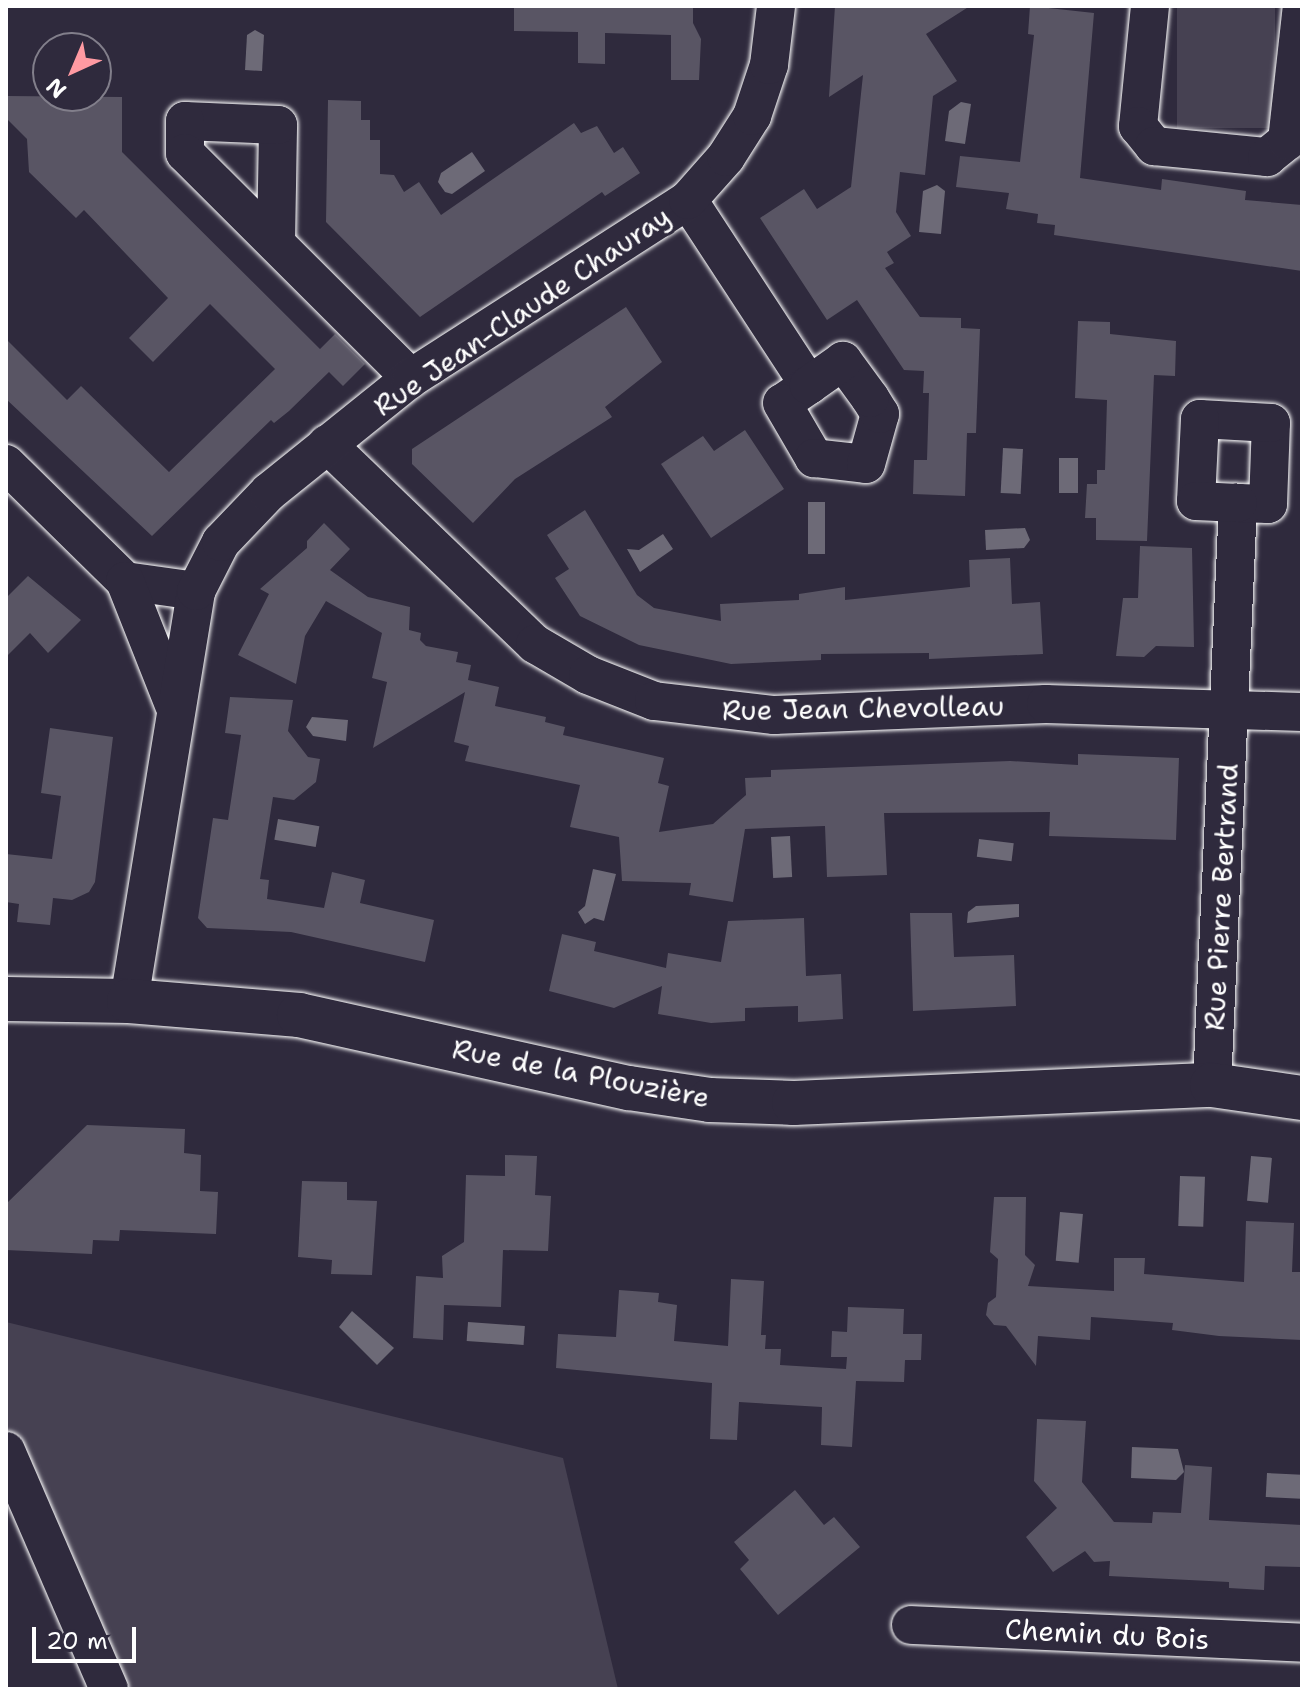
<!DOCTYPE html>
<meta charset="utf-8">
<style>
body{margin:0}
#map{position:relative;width:1308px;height:1695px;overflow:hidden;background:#2f2a3d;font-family:"Shantell Sans",sans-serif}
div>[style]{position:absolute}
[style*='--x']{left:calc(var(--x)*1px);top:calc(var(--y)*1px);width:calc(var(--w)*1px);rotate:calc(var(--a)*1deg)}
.green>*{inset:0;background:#464152;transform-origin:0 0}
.water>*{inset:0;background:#6d6a77;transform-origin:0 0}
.building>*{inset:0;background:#595564}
.roads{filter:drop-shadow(0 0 2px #fff) drop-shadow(0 0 2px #fff)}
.minor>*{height:38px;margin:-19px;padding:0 19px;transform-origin:19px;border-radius:19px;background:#2f2a3d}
.tertiary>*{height:44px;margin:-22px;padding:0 22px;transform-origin:22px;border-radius:22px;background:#2f2a3d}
span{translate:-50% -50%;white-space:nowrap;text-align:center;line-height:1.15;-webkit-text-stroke:6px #2f2a3d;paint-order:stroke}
.street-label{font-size:28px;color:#fff}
.frame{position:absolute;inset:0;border:8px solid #fff;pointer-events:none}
.north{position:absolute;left:32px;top:32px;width:80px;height:80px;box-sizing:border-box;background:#2f2a3d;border:2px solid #827f8b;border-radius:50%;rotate:224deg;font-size:22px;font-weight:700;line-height:32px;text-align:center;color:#fff}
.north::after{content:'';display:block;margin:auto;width:28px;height:36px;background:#ff9aa2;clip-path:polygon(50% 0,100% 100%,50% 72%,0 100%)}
.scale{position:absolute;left:32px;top:1627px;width:104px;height:36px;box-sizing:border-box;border:4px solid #fff;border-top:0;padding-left:10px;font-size:24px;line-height:28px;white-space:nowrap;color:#fff;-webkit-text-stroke:6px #2f2a3d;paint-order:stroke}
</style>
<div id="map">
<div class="green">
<i style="left:1177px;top:6px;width:98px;height:122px"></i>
<i style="clip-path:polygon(6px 1322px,563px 1458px,618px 1689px,109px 1689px,6px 1451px)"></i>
</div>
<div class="water">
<i style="clip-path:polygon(255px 30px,264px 35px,262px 71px,245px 70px,247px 35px)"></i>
<i style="clip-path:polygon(961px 102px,971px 104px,965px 144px,945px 141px,949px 111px)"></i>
<i style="clip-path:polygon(472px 152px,485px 171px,452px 194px,445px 192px,438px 182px,441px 173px)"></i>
<i style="clip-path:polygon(937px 185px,945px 191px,941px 234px,919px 232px,923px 191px)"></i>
<i style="left:1003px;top:448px;width:20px;height:45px;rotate:3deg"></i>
<i style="left:1059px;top:458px;width:19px;height:35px"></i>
<i style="left:808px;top:502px;width:17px;height:52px"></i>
<i style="clip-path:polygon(1025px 528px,1030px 540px,1024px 548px,986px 550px,985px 530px)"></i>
<i style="clip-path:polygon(663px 534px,673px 549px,640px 572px,627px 549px,639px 550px)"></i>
<i style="clip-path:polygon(312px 717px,348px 720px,346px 741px,313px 736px,306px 727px)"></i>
<i style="left:278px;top:819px;width:42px;height:21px;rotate:10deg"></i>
<i style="left:790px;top:836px;width:41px;height:19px;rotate:87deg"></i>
<i style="left:979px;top:839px;width:35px;height:18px;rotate:7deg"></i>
<i style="clip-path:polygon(593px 869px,616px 874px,604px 921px,594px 918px,585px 924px,578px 912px,585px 906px)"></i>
<i style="clip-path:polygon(1019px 904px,1019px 917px,967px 923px,968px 912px,976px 906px)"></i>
<i style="left:1251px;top:1156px;width:21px;height:45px;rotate:5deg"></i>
<i style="left:1180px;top:1176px;width:25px;height:50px;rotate:2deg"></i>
<i style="left:1060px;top:1212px;width:23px;height:49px;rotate:5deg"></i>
<i style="clip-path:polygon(352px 1311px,394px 1348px,377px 1365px,339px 1327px)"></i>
<i style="left:468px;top:1322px;width:57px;height:19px;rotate:4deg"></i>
<i style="clip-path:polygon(1132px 1447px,1178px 1449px,1184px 1472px,1176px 1480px,1131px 1478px)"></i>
<i style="left:1267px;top:1473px;width:35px;height:24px;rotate:3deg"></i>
</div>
<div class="building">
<i style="clip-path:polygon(514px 6px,693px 6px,693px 23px,701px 39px,699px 80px,671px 80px,671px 35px,605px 33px,605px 64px,578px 63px,578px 32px,514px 31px)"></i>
<i style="clip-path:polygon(835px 6px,970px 6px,926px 34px,957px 81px,933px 96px,925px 175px,900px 172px,896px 212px,911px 236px,887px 252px,894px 263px,885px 268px,920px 317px,961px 318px,961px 328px,980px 329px,976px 433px,967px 433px,965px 496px,913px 494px,914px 460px,927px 460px,929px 393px,923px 393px,924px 371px,904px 370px,857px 300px,827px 320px,760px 218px,804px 189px,817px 209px,851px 187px,863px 75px,829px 97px)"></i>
<i style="clip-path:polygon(1030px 6px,1094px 13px,1080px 178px,1161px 190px,1162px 179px,1246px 191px,1245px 200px,1302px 205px,1302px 271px,1054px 235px,1055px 225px,1037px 223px,1038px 214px,1006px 209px,1009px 193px,956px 187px,960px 156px,1020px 162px,1034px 35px,1028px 34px)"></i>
<i style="clip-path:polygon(6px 96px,122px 97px,122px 152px,320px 349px,335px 334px,365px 364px,343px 386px,329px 372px,289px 411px,274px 423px,271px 420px,152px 536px,6px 399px,6px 339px,67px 400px,81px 386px,169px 472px,275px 369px,210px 304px,153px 362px,129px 338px,168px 298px,84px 210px,76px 218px,29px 172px,27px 139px,6px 118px)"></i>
<i style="clip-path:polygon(328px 100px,361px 101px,361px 120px,370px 120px,370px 140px,380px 140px,380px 174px,394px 175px,404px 192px,419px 182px,441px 215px,574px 123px,581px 133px,597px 126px,614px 153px,623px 147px,640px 173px,605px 196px,602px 192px,420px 317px,326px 222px)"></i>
<i style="clip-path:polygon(626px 307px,662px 362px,605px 407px,612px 417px,515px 479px,473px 523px,412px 464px,412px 449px)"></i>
<i style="clip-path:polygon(1078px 321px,1110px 322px,1110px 334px,1176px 341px,1175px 376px,1154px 375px,1147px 541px,1096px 540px,1096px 518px,1085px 518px,1087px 484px,1097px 484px,1097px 470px,1105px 470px,1107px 400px,1075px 398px)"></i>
<i style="clip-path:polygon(745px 430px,784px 489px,711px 538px,661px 464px,703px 436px,714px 451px)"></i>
<i style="clip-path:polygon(585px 510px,637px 595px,654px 608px,721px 621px,720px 604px,799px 600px,799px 594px,845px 587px,845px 600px,970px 587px,969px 560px,1010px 558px,1012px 604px,1040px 602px,1043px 654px,929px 659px,929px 653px,821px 654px,821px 660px,731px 664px,639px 645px,580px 616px,555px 578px,569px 569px,547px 535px)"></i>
<i style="clip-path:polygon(324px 523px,350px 549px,330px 570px,368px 597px,410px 607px,409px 630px,421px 633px,420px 640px,426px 646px,458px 652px,456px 662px,471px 665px,468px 680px,499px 687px,495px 706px,546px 717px,545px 722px,565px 727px,563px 735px,664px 758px,658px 783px,669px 786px,659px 832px,713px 824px,746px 795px,745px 778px,771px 777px,771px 770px,1010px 761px,1078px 765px,1078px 754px,1179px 758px,1176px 840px,1049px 836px,1050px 812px,884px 813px,887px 875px,827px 877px,825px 826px,745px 829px,733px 902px,689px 895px,691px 883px,622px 881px,619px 837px,570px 827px,580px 785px,465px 761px,469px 746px,454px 742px,465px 692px,373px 748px,387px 682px,372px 678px,382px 633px,326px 601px,305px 636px,296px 684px,238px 655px,269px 594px,260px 589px,307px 548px,307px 541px)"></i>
<i style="clip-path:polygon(1140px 546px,1192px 548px,1194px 647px,1156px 646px,1144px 657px,1116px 656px,1123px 598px,1138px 598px)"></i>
<i style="clip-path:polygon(28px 576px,81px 620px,48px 653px,30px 633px,6px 657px,6px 598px)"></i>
<i style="clip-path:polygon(230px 697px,293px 700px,288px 731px,308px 757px,320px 759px,316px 782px,294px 800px,273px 797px,260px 879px,269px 880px,267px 899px,324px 908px,332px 872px,365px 880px,360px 903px,434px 920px,425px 962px,291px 932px,207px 928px,198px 918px,213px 818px,228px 820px,241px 735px,225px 733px)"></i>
<i style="clip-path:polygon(50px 728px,113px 737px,95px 882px,89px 892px,72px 900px,53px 898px,50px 925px,17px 922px,19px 904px,6px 902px,6px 854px,52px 859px,61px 796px,41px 793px)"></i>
<i style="clip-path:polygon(910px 913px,952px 913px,954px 957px,1014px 955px,1016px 1006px,913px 1011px)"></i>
<i style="clip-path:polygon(804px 918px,806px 976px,841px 974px,843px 1019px,798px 1022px,798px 1006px,745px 1008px,745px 1021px,711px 1023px,658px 1014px,662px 986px,614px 1008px,549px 991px,562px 934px,596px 942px,594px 951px,666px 968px,668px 953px,721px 962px,728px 921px)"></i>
<i style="clip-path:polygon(87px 1125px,185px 1129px,184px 1153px,201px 1155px,200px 1191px,218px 1192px,216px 1234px,120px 1230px,119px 1241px,93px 1240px,92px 1254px,6px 1250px,6px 1204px)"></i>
<i style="clip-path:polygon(505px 1155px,537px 1156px,535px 1195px,551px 1196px,548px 1251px,503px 1250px,501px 1307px,444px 1305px,443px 1340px,413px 1338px,416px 1276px,443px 1278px,442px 1256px,464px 1242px,466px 1175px,505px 1176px)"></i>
<i style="clip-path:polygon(302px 1181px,347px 1182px,347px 1200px,377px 1201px,372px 1275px,331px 1274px,332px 1260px,298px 1257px)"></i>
<i style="clip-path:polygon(994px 1197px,1026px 1197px,1025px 1255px,1035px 1265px,1028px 1286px,1114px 1291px,1114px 1258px,1145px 1258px,1144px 1274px,1244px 1282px,1246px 1221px,1294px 1223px,1292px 1272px,1302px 1272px,1302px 1340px,1219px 1336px,1172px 1330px,1173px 1323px,1091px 1317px,1090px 1340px,1038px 1336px,1036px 1366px,1006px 1326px,994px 1325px,986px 1315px,988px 1303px,996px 1297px,998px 1259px,990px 1252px)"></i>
<i style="clip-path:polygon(731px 1279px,764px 1281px,761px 1335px,766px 1335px,765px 1349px,781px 1349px,780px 1365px,846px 1369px,847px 1357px,831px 1357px,832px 1331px,847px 1332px,848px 1307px,904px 1309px,903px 1334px,922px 1334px,921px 1360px,905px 1360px,904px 1382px,856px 1381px,852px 1447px,821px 1445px,822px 1407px,739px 1402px,737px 1440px,710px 1439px,712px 1383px,556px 1368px,558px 1334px,616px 1337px,619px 1290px,659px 1293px,658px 1302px,677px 1305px,674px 1341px,728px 1346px)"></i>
<i style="clip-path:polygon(1037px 1419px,1086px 1421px,1082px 1482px,1114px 1522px,1152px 1523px,1153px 1512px,1181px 1513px,1185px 1465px,1212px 1467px,1209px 1520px,1302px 1525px,1302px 1567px,1265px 1566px,1264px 1590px,1229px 1588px,1229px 1582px,1109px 1576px,1110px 1561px,1094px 1562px,1085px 1551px,1053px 1572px,1026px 1537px,1057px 1508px,1034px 1481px)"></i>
<i style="clip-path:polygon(795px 1490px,824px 1525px,834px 1517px,860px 1547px,778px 1615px,740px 1569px,749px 1560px,734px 1542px)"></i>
</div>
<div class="roads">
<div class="minor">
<i style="--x:1150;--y:6;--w:121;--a:95.7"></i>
<i style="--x:1138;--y:126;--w:26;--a:51"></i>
<i style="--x:1154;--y:146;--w:114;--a:5.6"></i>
<i style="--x:1267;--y:157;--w:26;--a:-39"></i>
<i style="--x:1287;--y:141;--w:136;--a:-83.7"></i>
<i style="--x:688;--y:200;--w:221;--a:56.8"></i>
<i style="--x:809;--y:385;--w:32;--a:146"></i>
<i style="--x:782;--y:403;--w:64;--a:59.8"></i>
<i style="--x:814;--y:458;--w:52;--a:6.6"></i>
<i style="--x:866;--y:464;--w:52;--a:-74.4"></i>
<i style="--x:880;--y:414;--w:19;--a:-122"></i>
<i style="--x:870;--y:398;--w:46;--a:-126.1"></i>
<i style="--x:843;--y:361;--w:42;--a:144.8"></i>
<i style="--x:276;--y:243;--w:118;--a:-89"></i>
<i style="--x:278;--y:125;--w:93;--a:-177.5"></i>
<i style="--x:185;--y:121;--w:32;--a:90"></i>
<i style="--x:185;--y:153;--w:319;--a:44.9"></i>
<i style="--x:327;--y:444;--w:289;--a:43.9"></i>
<i style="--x:535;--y:644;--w:61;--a:30.3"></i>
<i style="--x:588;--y:675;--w:71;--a:21.5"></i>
<i style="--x:654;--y:701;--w:121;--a:6.7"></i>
<i style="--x:774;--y:715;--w:272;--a:-2.3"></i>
<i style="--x:1046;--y:704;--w:256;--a:1.8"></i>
<i style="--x:6;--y:464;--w:167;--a:44.5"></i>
<i style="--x:125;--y:581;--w:72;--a:8"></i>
<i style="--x:125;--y:581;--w:133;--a:68.4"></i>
<i style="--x:129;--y:1001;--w:415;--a:-80.7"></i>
<i style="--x:196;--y:591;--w:55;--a:-63"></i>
<i style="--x:221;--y:542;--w:69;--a:-46.2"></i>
<i style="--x:269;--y:492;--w:182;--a:-38.8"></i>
<i style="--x:411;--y:378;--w:329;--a:-32.7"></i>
<i style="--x:688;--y:200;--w:57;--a:-48.5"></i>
<i style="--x:726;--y:157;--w:49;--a:-57.6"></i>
<i style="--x:752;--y:116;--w:54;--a:-71.6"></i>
<i style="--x:769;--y:65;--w:59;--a:-83.2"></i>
<i style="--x:1212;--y:1085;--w:583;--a:-87.44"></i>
<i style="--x:1238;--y:503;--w:30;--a:2"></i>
<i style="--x:1268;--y:504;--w:81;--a:-87.9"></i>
<i style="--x:1271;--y:423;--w:71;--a:-176.8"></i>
<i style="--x:1200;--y:419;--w:82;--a:92.8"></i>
<i style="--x:1196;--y:501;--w:42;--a:2.7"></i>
<i style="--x:6;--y:1451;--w:259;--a:66.6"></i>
<i style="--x:911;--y:1625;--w:391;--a:2.6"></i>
</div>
<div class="tertiary">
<i style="--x:6;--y:999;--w:123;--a:0.9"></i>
<i style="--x:129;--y:1001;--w:171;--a:4.7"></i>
<i style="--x:299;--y:1015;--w:338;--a:12.5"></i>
<i style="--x:629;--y:1088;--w:82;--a:8.4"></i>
<i style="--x:710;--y:1100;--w:84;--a:2"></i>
<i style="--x:794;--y:1103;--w:418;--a:-2.5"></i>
<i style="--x:1212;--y:1085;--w:91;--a:8.2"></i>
</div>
</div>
<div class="street-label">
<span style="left:522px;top:311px;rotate:-34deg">Rue Jean-Claude Chauray</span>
<span style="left:863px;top:708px;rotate:-1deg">Rue Jean Chevolleau</span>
<span style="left:1221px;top:897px;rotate:-87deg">Rue Pierre Bertrand</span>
<span style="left:581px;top:1073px;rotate:11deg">Rue de la Plouzière</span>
<span style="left:1107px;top:1634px;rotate:3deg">Chemin du Bois</span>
</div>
<div class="frame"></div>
<div class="north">N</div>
<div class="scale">20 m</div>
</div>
